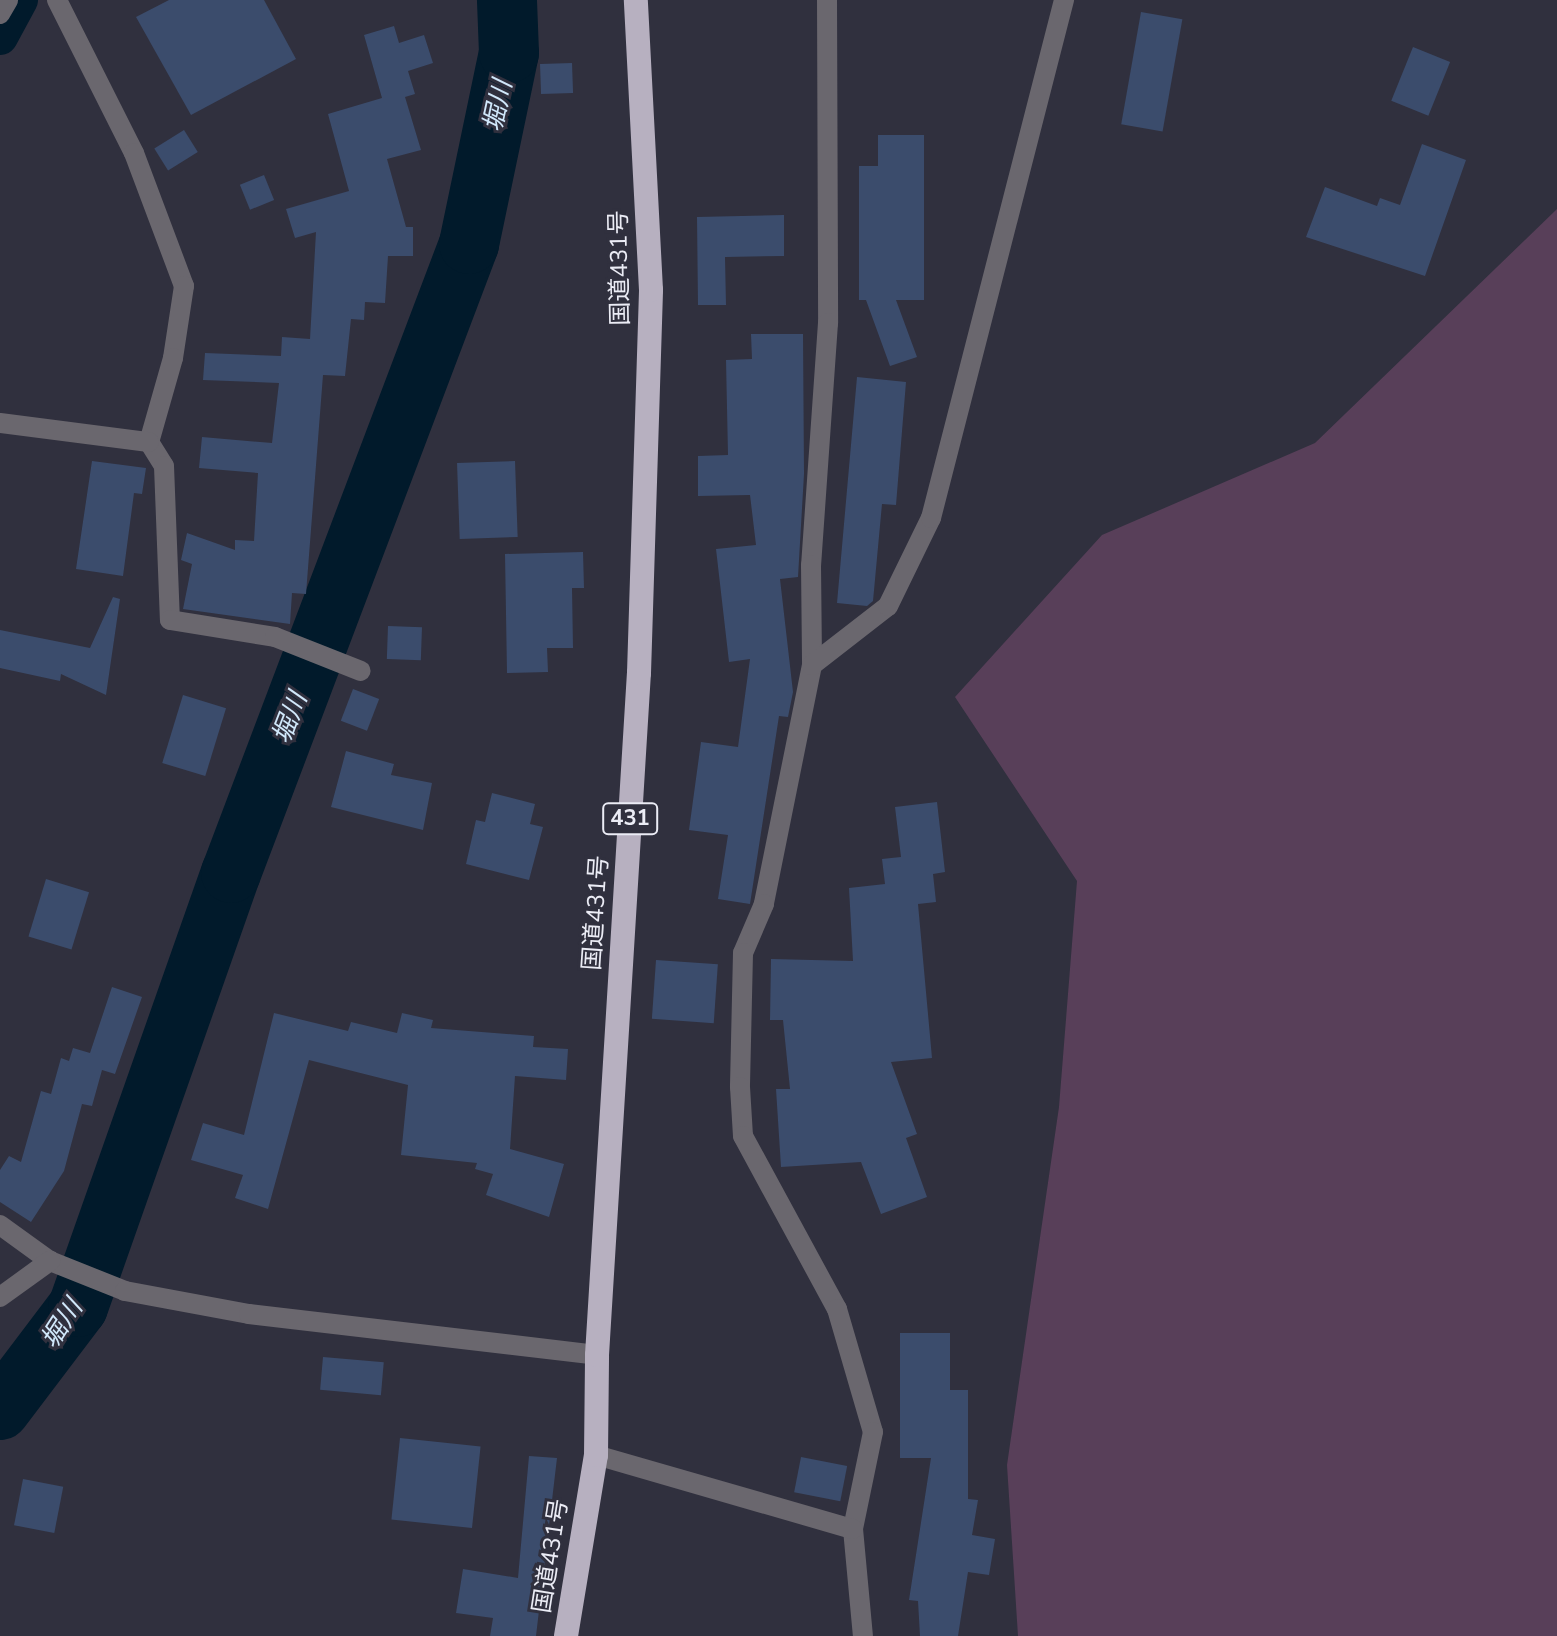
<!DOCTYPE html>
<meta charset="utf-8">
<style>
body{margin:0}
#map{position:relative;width:1557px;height:1636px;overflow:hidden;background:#30303e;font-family:"Nunito Sans","Noto Sans JP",sans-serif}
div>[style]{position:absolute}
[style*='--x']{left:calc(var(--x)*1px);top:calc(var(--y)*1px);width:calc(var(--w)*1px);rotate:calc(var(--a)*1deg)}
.green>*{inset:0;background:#583f59}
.canal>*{height:36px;margin:-18px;padding:0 18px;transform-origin:18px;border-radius:18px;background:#011a2b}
.river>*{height:60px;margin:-30px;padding:0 30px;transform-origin:30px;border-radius:30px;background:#011a2b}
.building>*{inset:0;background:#3b4c6c;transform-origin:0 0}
.minor>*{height:20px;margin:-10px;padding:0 10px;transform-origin:10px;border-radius:10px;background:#6a676e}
.highway>*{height:24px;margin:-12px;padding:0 12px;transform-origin:12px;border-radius:12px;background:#b7b0c0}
span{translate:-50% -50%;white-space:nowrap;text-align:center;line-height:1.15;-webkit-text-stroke:6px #30303e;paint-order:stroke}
.shield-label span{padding:2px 6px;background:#30303e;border:2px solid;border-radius:6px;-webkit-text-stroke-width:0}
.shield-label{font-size:22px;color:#ebecf5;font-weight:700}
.street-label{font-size:24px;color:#ebecf5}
.water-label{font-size:26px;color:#d1e8fb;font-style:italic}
</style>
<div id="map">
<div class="green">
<i style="clip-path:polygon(1557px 209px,1557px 1636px,1018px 1636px,1007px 1465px,1059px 1107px,1077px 881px,955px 697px,1102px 535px,1315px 443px)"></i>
</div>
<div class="canal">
<i style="--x:0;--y:37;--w:42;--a:-61.6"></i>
</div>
<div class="river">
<i style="--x:0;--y:1410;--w:129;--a:-52.9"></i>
<i style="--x:78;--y:1307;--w:460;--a:-70.6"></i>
<i style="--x:231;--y:873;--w:673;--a:-69.27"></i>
<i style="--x:469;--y:244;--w:195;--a:-78.2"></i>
<i style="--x:509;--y:53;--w:53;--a:-92.2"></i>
</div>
<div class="building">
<i style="clip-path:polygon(169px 0,264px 0,296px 59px,191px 115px,136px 17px)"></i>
<i style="left:1141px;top:12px;width:42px;height:114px;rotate:10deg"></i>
<i style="clip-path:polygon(394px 26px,399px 43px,424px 35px,433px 63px,408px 71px,415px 94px,405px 97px,421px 150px,387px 159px,406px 227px,413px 227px,413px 256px,388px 256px,385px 303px,365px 302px,364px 320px,351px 319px,345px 376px,323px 375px,306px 594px,292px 593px,290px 624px,183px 609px,192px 564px,181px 560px,187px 533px,235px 550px,235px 540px,254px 541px,258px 473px,199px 468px,202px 437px,272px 443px,279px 383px,203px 380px,205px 353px,281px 356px,282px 337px,310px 339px,316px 232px,295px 238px,286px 209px,349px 191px,328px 114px,382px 98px,364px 35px)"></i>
<i style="left:1413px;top:47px;width:40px;height:58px;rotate:22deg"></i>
<i style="left:572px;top:63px;width:30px;height:32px;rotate:88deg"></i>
<i style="left:184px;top:130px;width:26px;height:35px;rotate:58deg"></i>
<i style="clip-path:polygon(878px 135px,924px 135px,924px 300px,896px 300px,917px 357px,890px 366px,866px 300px,859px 300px,859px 166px,878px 166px)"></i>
<i style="clip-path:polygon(1422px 144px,1466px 160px,1425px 276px,1306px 237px,1325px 187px,1377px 206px,1380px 198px,1400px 205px)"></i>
<i style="left:264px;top:175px;width:27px;height:26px;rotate:68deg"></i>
<i style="clip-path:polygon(784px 215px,784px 256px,725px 257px,726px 305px,698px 305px,697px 217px)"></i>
<i style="clip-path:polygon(751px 334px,803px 334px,804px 474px,798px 577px,780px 579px,793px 692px,788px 717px,779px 716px,750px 904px,718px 899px,728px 835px,689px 830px,701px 742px,738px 747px,750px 659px,729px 662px,716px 549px,756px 545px,750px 495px,698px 496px,698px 456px,728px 455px,726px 360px,752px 359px)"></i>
<i style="clip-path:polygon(857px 377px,906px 382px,896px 505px,882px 504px,873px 601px,867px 606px,837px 603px)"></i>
<i style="clip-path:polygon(92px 461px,146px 468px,142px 494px,134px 493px,123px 576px,76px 569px)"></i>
<i style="left:515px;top:461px;width:76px;height:58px;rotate:88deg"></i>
<i style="clip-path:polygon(583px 552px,584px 588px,572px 588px,573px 648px,547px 648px,548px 672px,507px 673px,505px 554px)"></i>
<i style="clip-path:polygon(113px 597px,120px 599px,106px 695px,61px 674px,60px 681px,0 668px,0 630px,90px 648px)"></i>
<i style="left:388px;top:626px;width:34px;height:33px;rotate:2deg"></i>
<i style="left:353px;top:689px;width:28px;height:34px;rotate:21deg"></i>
<i style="left:183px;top:695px;width:45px;height:71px;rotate:17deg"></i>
<i style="clip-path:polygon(346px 751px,394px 764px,391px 775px,432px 783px,423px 830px,331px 807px)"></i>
<i style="clip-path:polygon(492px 793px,535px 804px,530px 824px,543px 827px,529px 880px,466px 864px,476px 820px,485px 822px)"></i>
<i style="clip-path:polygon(937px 802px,945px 872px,933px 874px,936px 902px,918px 904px,932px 1058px,891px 1062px,917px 1134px,906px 1138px,927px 1197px,881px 1214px,861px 1162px,781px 1167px,776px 1089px,790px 1089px,783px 1020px,770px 1020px,771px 959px,853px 961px,849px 888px,885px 884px,882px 859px,901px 857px,895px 807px)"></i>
<i style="left:46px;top:879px;width:45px;height:60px;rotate:17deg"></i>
<i style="left:656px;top:960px;width:62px;height:59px;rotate:4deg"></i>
<i style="clip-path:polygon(112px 987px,142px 997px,115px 1074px,102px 1070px,92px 1106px,82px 1104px,64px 1171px,31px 1222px,0 1202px,0 1170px,9px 1156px,21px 1162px,41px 1091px,51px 1094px,61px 1058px,69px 1061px,73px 1048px,90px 1053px)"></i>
<i style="clip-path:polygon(274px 1013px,348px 1031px,351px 1022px,397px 1033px,402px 1013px,433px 1020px,431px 1028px,534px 1036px,533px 1047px,568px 1049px,566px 1080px,515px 1076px,510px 1149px,564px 1164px,549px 1217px,486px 1195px,493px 1174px,475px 1169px,477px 1163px,401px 1155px,408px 1085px,309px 1060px,268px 1209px,235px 1198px,243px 1175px,191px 1160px,203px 1123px,244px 1135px)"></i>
<i style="clip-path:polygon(900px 1333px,950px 1333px,950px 1390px,968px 1390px,968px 1499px,978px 1500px,972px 1535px,995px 1539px,989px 1575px,968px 1572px,958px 1636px,920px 1636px,918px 1601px,909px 1600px,931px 1458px,900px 1458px)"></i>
<i style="left:323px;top:1357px;width:61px;height:33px;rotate:5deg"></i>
<i style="left:400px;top:1438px;width:81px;height:82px;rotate:6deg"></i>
<i style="clip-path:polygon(529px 1456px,557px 1458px,536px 1636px,490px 1636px,493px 1618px,456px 1613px,463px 1569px,518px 1578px)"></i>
<i style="left:801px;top:1457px;width:47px;height:36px;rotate:11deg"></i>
<i style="left:23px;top:1479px;width:41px;height:47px;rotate:11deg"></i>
</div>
<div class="minor">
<i style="--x:57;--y:0;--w:171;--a:63.3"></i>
<i style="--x:134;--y:153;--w:142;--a:69.4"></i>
<i style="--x:184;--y:286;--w:73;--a:98.7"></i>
<i style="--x:173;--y:358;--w:87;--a:105.9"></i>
<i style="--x:149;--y:442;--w:28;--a:58"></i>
<i style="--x:164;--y:466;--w:154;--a:87.8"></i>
<i style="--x:170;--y:620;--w:106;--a:9.2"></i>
<i style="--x:275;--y:637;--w:92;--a:21.6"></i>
<i style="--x:827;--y:0;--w:323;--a:89.8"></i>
<i style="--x:828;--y:323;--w:243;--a:94"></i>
<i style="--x:811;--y:565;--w:100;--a:89.4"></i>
<i style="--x:812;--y:665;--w:244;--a:101.4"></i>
<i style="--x:764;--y:904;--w:53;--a:113.2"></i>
<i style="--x:743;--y:953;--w:134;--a:91.3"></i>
<i style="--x:740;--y:1087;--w:49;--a:86.5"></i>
<i style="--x:743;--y:1136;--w:197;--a:61.5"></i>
<i style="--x:837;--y:1309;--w:128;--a:73.7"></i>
<i style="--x:873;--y:1432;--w:99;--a:101.7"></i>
<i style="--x:853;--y:1529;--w:107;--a:84.7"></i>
<i style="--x:0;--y:14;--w:16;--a:-60"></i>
<i style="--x:0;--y:423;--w:150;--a:7.3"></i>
<i style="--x:812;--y:665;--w:96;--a:-37.8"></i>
<i style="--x:888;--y:606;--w:98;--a:-64"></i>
<i style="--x:931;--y:518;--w:535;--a:-75.6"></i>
<i style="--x:0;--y:1225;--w:62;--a:35.8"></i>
<i style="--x:50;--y:1261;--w:81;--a:21.8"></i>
<i style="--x:125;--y:1291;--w:126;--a:10.5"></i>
<i style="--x:249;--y:1314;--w:350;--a:6.7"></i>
<i style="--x:0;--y:1297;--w:62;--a:-35.8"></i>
<i style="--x:596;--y:1455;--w:267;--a:16.1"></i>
</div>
<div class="highway">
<i style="--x:566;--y:1636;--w:183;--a:-80.6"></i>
<i style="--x:596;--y:1455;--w:100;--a:-89.4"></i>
<i style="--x:597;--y:1355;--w:683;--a:-86.48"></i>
<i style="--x:639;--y:673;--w:383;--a:-88.2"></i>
<i style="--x:651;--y:290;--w:290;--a:-93"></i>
</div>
<div class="shield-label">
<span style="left:630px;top:819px">431</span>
</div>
<div class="street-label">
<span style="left:620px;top:268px;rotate:-91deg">国道431号</span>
<span style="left:596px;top:913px;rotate:-86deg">国道431号</span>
<span style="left:551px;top:1556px;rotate:-81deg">国道431号</span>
</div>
<div class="water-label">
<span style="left:498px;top:106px;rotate:-78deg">堀川</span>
<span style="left:290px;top:718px;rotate:-69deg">堀川</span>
<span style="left:62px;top:1324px;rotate:-57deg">堀川</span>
</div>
</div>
